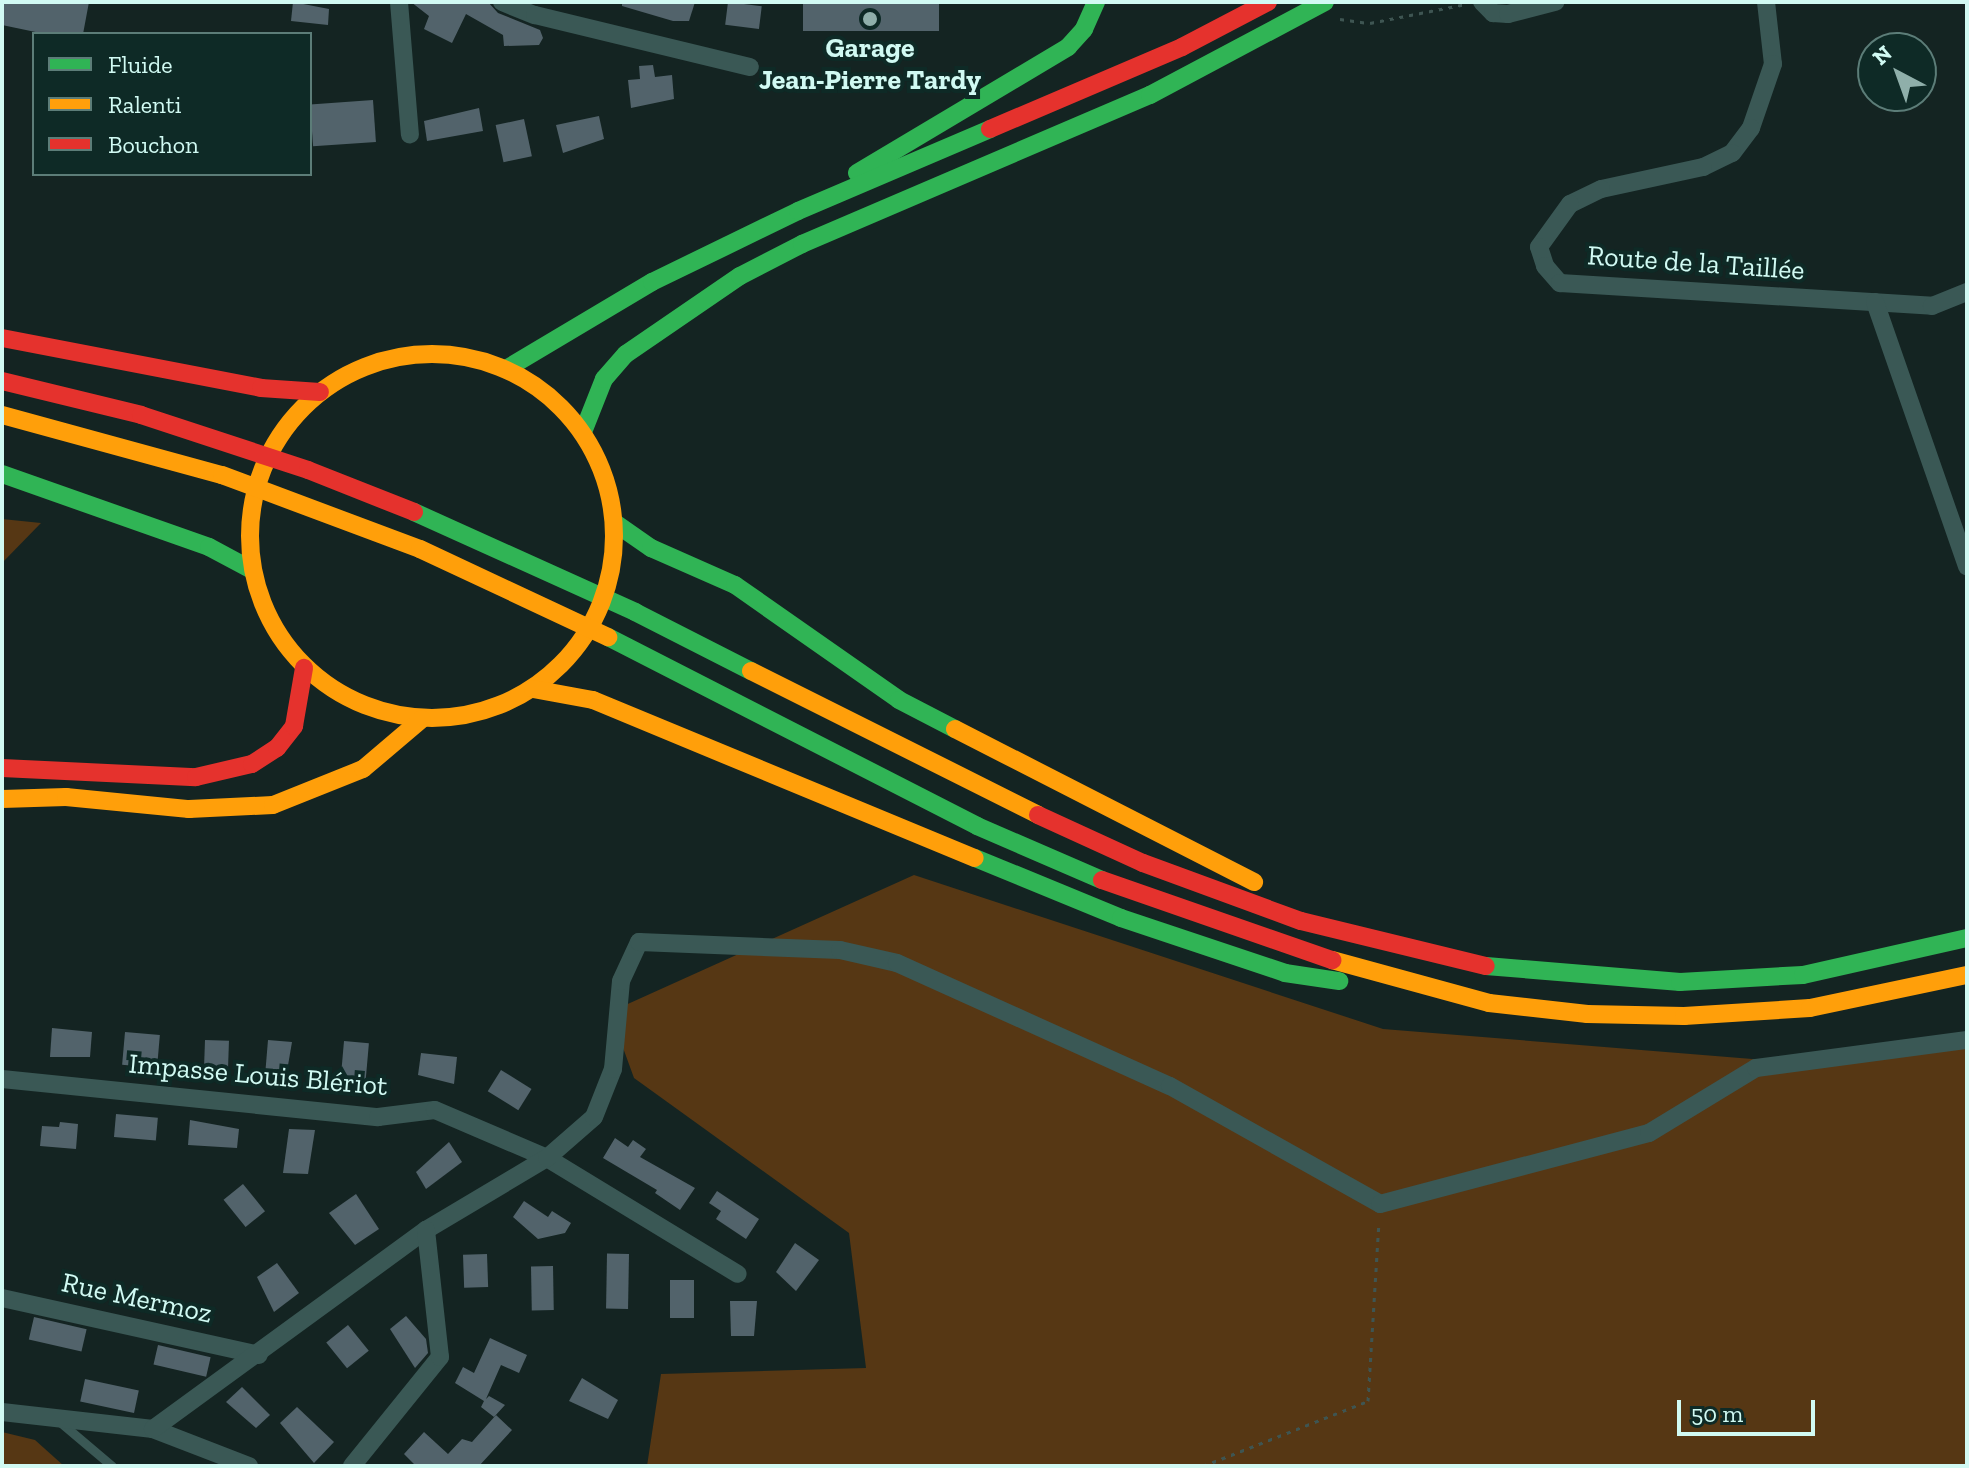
<!DOCTYPE html>
<meta charset="utf-8">
<style>
body{margin:0}
#map{position:relative;width:1969px;height:1468px;overflow:hidden;background:#142422;font-family:"Zilla Slab",serif}
div>[style]{position:absolute}
[style*='--x']{left:calc(var(--x)*1px);top:calc(var(--y)*1px);width:calc(var(--w)*1px);rotate:calc(var(--a)*1deg)}
.green>*{inset:0;background:#563714}
.building>*{inset:0;background:#52636b;transform-origin:0 0}
.path>*{height:3px;margin-top:-1.5px;transform-origin:0;background:repeating-linear-gradient(90deg,#3e5552 0 4px,transparent 0 10px)}
.lane>*{height:9px;margin:-4.5px;padding:0 4.5px;transform-origin:4.5px;border-radius:4.5px;background:#3a5855}
.street>*{height:18px;margin:-9px;padding:0 9px;transform-origin:9px;border-radius:9px;background:#3a5855}
.fast>*{height:18px;margin:-9px;padding:0 9px;transform-origin:9px;border-radius:9px;background:#30b455}
.slow>*{height:18px;margin:-9px;padding:0 9px;transform-origin:9px;border-radius:9px;background:#ff9f0a}
.slow>.ring{margin:-9px;padding:0;box-sizing:content-box;background:none;border:18px solid #ff9f0a;border-radius:50%}
.jam>*{height:18px;margin:-9px;padding:0 9px;transform-origin:9px;border-radius:9px;background:#e5322d}
.dots>*{width:22px;height:22px;translate:-50% -50%;box-sizing:border-box;border:4px solid #0e2a26;border-radius:50%}
span{translate:-50% -50%;white-space:nowrap;text-align:center;line-height:1.15;-webkit-text-stroke:8px #0e2a26;paint-order:stroke}
.poi-label{font-size:28px;color:#d1faf3;font-weight:700}
.street-label{font-size:28px;color:#d1faf3}
.frame{position:absolute;inset:0;border:4px solid #d1faf3;pointer-events:none}
.legend{position:absolute;left:32px;top:32px;width:280px;height:144px;box-sizing:border-box;background:#0e2a26;border:2px solid #5c7d78;margin:0;padding:10px 14px;list-style:none;font-size:24px;color:#d1faf3}
.legend li{display:flex;align-items:center;gap:16px;height:40px}
.legend b{width:40px;border:2px solid #5c7d78}
.north{position:absolute;left:1857px;top:32px;width:80px;height:80px;box-sizing:border-box;background:#0e2a26;border:2px solid #5c7d78;border-radius:50%;rotate:319deg;font-size:22px;font-weight:700;line-height:32px;text-align:center;color:#d1faf3}
.north::after{content:'';display:block;margin:auto;width:28px;height:36px;background:#8fafaa;clip-path:polygon(50% 0,100% 100%,50% 72%,0 100%)}
.scale{position:absolute;left:1677px;top:1400px;width:138px;height:36px;box-sizing:border-box;border:4px solid #d1faf3;border-top:0;padding-left:10px;font-size:24px;line-height:28px;white-space:nowrap;color:#d1faf3;-webkit-text-stroke:6px #0e2a26;paint-order:stroke}
</style>
<div id="map">
<div class="green">
<i style="clip-path:polygon(2px 519px,41px 523px,2px 563px)"></i>
<i style="clip-path:polygon(914px 875px,1383px 1029px,1790px 1062px,1967px 1039px,1967px 1466px,647px 1466px,661px 1374px,866px 1368px,849px 1233px,634px 1078px,610px 1012px)"></i>
<i style="clip-path:polygon(2px 1432px,35px 1440px,64px 1466px,2px 1466px)"></i>
</div>
<div class="building">
<i style="clip-path:polygon(4px 2px,89px 2px,83px 34px,45px 34px,2px 25px)"></i>
<i style="clip-path:polygon(293px 2px,329px 9px,328px 25px,291px 21px)"></i>
<i style="clip-path:polygon(411px 2px,488px 2px,498px 13px,540px 30px,543px 38px,539px 45px,504px 46px,503px 35px,466px 14px,452px 43px,424px 29px,429px 16px)"></i>
<i style="clip-path:polygon(622px 2px,695px 2px,689px 21px,673px 21px,622px 6px)"></i>
<i style="left:728px;top:2px;width:34px;height:23px;rotate:7deg"></i>
<i style="left:803px;top:2px;width:136px;height:29px"></i>
<i style="clip-path:polygon(653px 65px,655px 77px,672px 75px,674px 99px,631px 108px,628px 80px,640px 79px,639px 66px)"></i>
<i style="left:373px;top:100px;width:42px;height:63px;rotate:86deg"></i>
<i style="clip-path:polygon(479px 108px,483px 131px,427px 141px,424px 121px)"></i>
<i style="clip-path:polygon(599px 116px,604px 139px,563px 153px,556px 125px)"></i>
<i style="left:524px;top:119px;width:38px;height:29px;rotate:78deg"></i>
<i style="clip-path:polygon(52px 1028px,92px 1032px,90px 1057px,50px 1057px)"></i>
<i style="left:125px;top:1032px;width:35px;height:33px;rotate:5deg"></i>
<i style="left:205px;top:1040px;width:24px;height:32px;rotate:2deg"></i>
<i style="clip-path:polygon(268px 1040px,292px 1042px,286px 1077px,265px 1076px)"></i>
<i style="left:344px;top:1041px;width:25px;height:43px;rotate:5deg"></i>
<i style="clip-path:polygon(421px 1053px,457px 1057px,454px 1084px,418px 1075px)"></i>
<i style="left:501px;top:1070px;width:36px;height:25px;rotate:32deg"></i>
<i style="left:116px;top:1114px;width:42px;height:23px;rotate:5deg"></i>
<i style="clip-path:polygon(190px 1120px,239px 1129px,237px 1148px,188px 1145px)"></i>
<i style="clip-path:polygon(60px 1122px,78px 1124px,76px 1149px,40px 1146px,42px 1126px,59px 1127px)"></i>
<i style="clip-path:polygon(289px 1129px,315px 1130px,308px 1174px,283px 1173px)"></i>
<i style="clip-path:polygon(615px 1138px,628px 1147px,633px 1140px,646px 1149px,640px 1157px,695px 1188px,680px 1210px,655px 1193px,657px 1190px,603px 1158px)"></i>
<i style="clip-path:polygon(449px 1142px,462px 1162px,426px 1189px,416px 1172px)"></i>
<i style="left:243px;top:1184px;width:35px;height:25px;rotate:51deg"></i>
<i style="clip-path:polygon(717px 1191px,759px 1219px,746px 1239px,716px 1219px,721px 1211px,709px 1203px)"></i>
<i style="clip-path:polygon(356px 1194px,379px 1229px,355px 1245px,329px 1213px)"></i>
<i style="clip-path:polygon(524px 1201px,548px 1217px,552px 1211px,571px 1223px,565px 1233px,538px 1239px,513px 1217px)"></i>
<i style="clip-path:polygon(795px 1243px,819px 1260px,796px 1291px,776px 1272px)"></i>
<i style="left:487px;top:1254px;width:33px;height:24px;rotate:88deg"></i>
<i style="left:629px;top:1254px;width:55px;height:22px;rotate:91deg"></i>
<i style="clip-path:polygon(277px 1263px,299px 1293px,274px 1312px,257px 1277px)"></i>
<i style="left:553px;top:1266px;width:44px;height:22px;rotate:89deg"></i>
<i style="left:670px;top:1280px;width:24px;height:38px"></i>
<i style="clip-path:polygon(730px 1301px,757px 1301px,754px 1336px,731px 1336px)"></i>
<i style="clip-path:polygon(406px 1316px,426px 1339px,428px 1353px,415px 1368px,390px 1329px)"></i>
<i style="left:34px;top:1317px;width:54px;height:23px;rotate:13deg"></i>
<i style="left:348px;top:1325px;width:33px;height:28px;rotate:51deg"></i>
<i style="clip-path:polygon(490px 1338px,527px 1355px,519px 1373px,501px 1365px,486px 1399px,489px 1396px,505px 1405px,494px 1417px,481px 1407px,484px 1401px,455px 1383px,463px 1367px,474px 1373px)"></i>
<i style="left:158px;top:1345px;width:54px;height:20px;rotate:13deg"></i>
<i style="clip-path:polygon(582px 1378px,618px 1400px,608px 1419px,569px 1401px)"></i>
<i style="left:85px;top:1379px;width:55px;height:23px;rotate:12deg"></i>
<i style="clip-path:polygon(242px 1387px,270px 1415px,256px 1428px,226px 1402px)"></i>
<i style="clip-path:polygon(297px 1407px,334px 1442px,314px 1463px,280px 1423px)"></i>
<i style="clip-path:polygon(496px 1415px,512px 1430px,479px 1466px,416px 1466px,404px 1454px,424px 1432px,448px 1454px,462px 1439px,472px 1442px)"></i>
</div>
<div class="path">
<i style="--x:1340;--y:19;--w:30;--a:8"></i>
<i style="--x:1370;--y:23;--w:98;--a:-11.2"></i>
<i style="--x:1203;--y:1466;--w:177;--a:-21.5"></i>
<i style="--x:1368;--y:1401;--w:179;--a:-86.5"></i>
</div>
<div class="lane">
<i style="--x:60;--y:1422;--w:68;--a:40.2"></i>
</div>
<div class="street">
<i style="--x:399;--y:2;--w:133;--a:85.3"></i>
<i style="--x:502;--y:2;--w:35;--a:22"></i>
<i style="--x:535;--y:15;--w:221;--a:13.6"></i>
<i style="--x:1482;--y:2;--w:16;--a:45"></i>
<i style="--x:1493;--y:13;--w:15;--a:4"></i>
<i style="--x:1508;--y:14;--w:49;--a:-14.3"></i>
<i style="--x:1766;--y:2;--w:62;--a:83.6"></i>
<i style="--x:1773;--y:64;--w:68;--a:109"></i>
<i style="--x:1751;--y:128;--w:31;--a:127"></i>
<i style="--x:1732;--y:153;--w:32;--a:154"></i>
<i style="--x:1703;--y:167;--w:104;--a:167.8"></i>
<i style="--x:1601;--y:189;--w:34;--a:154"></i>
<i style="--x:1570;--y:204;--w:53;--a:125.8"></i>
<i style="--x:1539;--y:247;--w:20;--a:72"></i>
<i style="--x:1545;--y:266;--w:23;--a:49"></i>
<i style="--x:1560;--y:283;--w:373;--a:3.5"></i>
<i style="--x:1932;--y:306;--w:38;--a:-22"></i>
<i style="--x:1875;--y:302;--w:280;--a:70.8"></i>
<i style="--x:2;--y:1079;--w:378;--a:5.8"></i>
<i style="--x:378;--y:1117;--w:57;--a:-7"></i>
<i style="--x:435;--y:1110;--w:122;--a:23.2"></i>
<i style="--x:547;--y:1158;--w:223;--a:31.3"></i>
<i style="--x:2;--y:1298;--w:263;--a:12.5"></i>
<i style="--x:2;--y:1412;--w:152;--a:6.4"></i>
<i style="--x:153;--y:1429;--w:103;--a:21.1"></i>
<i style="--x:153;--y:1429;--w:338;--a:-36.1"></i>
<i style="--x:426;--y:1230;--w:141;--a:-30.8"></i>
<i style="--x:547;--y:1158;--w:62;--a:-41.1"></i>
<i style="--x:594;--y:1117;--w:52;--a:-68.4"></i>
<i style="--x:613;--y:1069;--w:88;--a:-84.8"></i>
<i style="--x:621;--y:981;--w:43;--a:-65.2"></i>
<i style="--x:639;--y:942;--w:201;--a:2.3"></i>
<i style="--x:840;--y:950;--w:58;--a:12.8"></i>
<i style="--x:897;--y:963;--w:299;--a:24.3"></i>
<i style="--x:1170;--y:1086;--w:241;--a:29.3"></i>
<i style="--x:1380;--y:1204;--w:278;--a:-14.8"></i>
<i style="--x:1649;--y:1133;--w:125;--a:-31.3"></i>
<i style="--x:1756;--y:1068;--w:213;--a:-7.6"></i>
<i style="--x:352;--y:1466;--w:140;--a:-51.1"></i>
<i style="--x:440;--y:1357;--w:128;--a:-96.3"></i>
</div>
<div class="fast">
<i style="--x:857;--y:173;--w:246;--a:-30.8"></i>
<i style="--x:1068;--y:47;--w:24;--a:-48"></i>
<i style="--x:1084;--y:29;--w:30;--a:-66"></i>
<i style="--x:506;--y:369;--w:170;--a:-30.8"></i>
<i style="--x:652;--y:282;--w:162;--a:-25.9"></i>
<i style="--x:798;--y:211;--w:209;--a:-23.1"></i>
<i style="--x:583;--y:432;--w:57;--a:-68.4"></i>
<i style="--x:604;--y:379;--w:33;--a:-49"></i>
<i style="--x:626;--y:354;--w:138;--a:-34.4"></i>
<i style="--x:740;--y:276;--w:70;--a:-27.3"></i>
<i style="--x:802;--y:244;--w:379;--a:-23.2"></i>
<i style="--x:1150;--y:95;--w:198;--a:-28"></i>
<i style="--x:2;--y:474;--w:219;--a:19.4"></i>
<i style="--x:209;--y:547;--w:49;--a:28.1"></i>
<i style="--x:414;--y:512;--w:243;--a:24.3"></i>
<i style="--x:635;--y:612;--w:130;--a:27"></i>
<i style="--x:615;--y:523;--w:44;--a:34.8"></i>
<i style="--x:651;--y:548;--w:92;--a:23.8"></i>
<i style="--x:735;--y:585;--w:200;--a:35"></i>
<i style="--x:899;--y:700;--w:63;--a:27.4"></i>
<i style="--x:608;--y:637;--w:415;--a:27.1"></i>
<i style="--x:977;--y:826;--w:136;--a:23.4"></i>
<i style="--x:975;--y:858;--w:158;--a:22.3"></i>
<i style="--x:1121;--y:918;--w:173;--a:18.5"></i>
<i style="--x:1285;--y:973;--w:55;--a:8.4"></i>
<i style="--x:1486;--y:966;--w:195;--a:4.7"></i>
<i style="--x:1680;--y:982;--w:123;--a:-3.3"></i>
<i style="--x:1803;--y:975;--w:168;--a:-12.7"></i>
</div>
<div class="slow">
<i class="ring" style="left:250px;top:354px;width:346px;height:346px"></i>
<i style="--x:2;--y:415;--w:228;--a:15.3"></i>
<i style="--x:222;--y:475;--w:211;--a:20.5"></i>
<i style="--x:420;--y:549;--w:208;--a:25.1"></i>
<i style="--x:751;--y:671;--w:321;--a:26.6"></i>
<i style="--x:533;--y:689;--w:61;--a:10.4"></i>
<i style="--x:593;--y:700;--w:413;--a:22.5"></i>
<i style="--x:955;--y:729;--w:336;--a:27.1"></i>
<i style="--x:2;--y:799;--w:64;--a:-1.8"></i>
<i style="--x:66;--y:797;--w:124;--a:5.6"></i>
<i style="--x:189;--y:809;--w:84;--a:-2.7"></i>
<i style="--x:273;--y:805;--w:97;--a:-21.8"></i>
<i style="--x:363;--y:769;--w:77;--a:-40.3"></i>
<i style="--x:1332;--y:960;--w:163;--a:15.3"></i>
<i style="--x:1489;--y:1003;--w:99;--a:6.4"></i>
<i style="--x:1587;--y:1014;--w:97;--a:1.2"></i>
<i style="--x:1684;--y:1016;--w:126;--a:-3.6"></i>
<i style="--x:1810;--y:1008;--w:160;--a:-11.9"></i>
</div>
<div class="jam">
<i style="--x:990;--y:129;--w:209;--a:-23.1"></i>
<i style="--x:1182;--y:47;--w:97;--a:-27.6"></i>
<i style="--x:2;--y:338;--w:264;--a:10.9"></i>
<i style="--x:261;--y:388;--w:59;--a:3.9"></i>
<i style="--x:2;--y:381;--w:143;--a:13.7"></i>
<i style="--x:141;--y:415;--w:176;--a:18.2"></i>
<i style="--x:308;--y:470;--w:114;--a:21.6"></i>
<i style="--x:2;--y:768;--w:194;--a:2.7"></i>
<i style="--x:196;--y:777;--w:57;--a:-13.1"></i>
<i style="--x:252;--y:764;--w:30;--a:-33"></i>
<i style="--x:277;--y:748;--w:28;--a:-52"></i>
<i style="--x:294;--y:726;--w:59;--a:-80.2"></i>
<i style="--x:1038;--y:815;--w:115;--a:24.6"></i>
<i style="--x:1143;--y:863;--w:168;--a:20.2"></i>
<i style="--x:1301;--y:921;--w:190;--a:13.7"></i>
<i style="--x:1102;--y:880;--w:244;--a:19.2"></i>
</div>
<div class="dots">
<i style="left:870px;top:19px;background:#8fafaa"></i>
</div>
<div class="poi-label">
<span style="left:870px;top:64px">Garage<br>Jean-Pierre Tardy</span>
</div>
<div class="street-label">
<span style="left:1696px;top:263px;rotate:4deg">Route de la Taillée</span>
<span style="left:258px;top:1075px;rotate:5deg">Impasse Louis Blériot</span>
<span style="left:137px;top:1298px;rotate:12deg">Rue Mermoz</span>
</div>
<div class="frame"></div>
<ul class="legend">
<li><b style="height:10px;background:#30b455"></b>Fluide</li>
<li><b style="height:10px;background:#ff9f0a"></b>Ralenti</li>
<li><b style="height:10px;background:#e5322d"></b>Bouchon</li>
</ul>
<div class="north">N</div>
<div class="scale">50 m</div>
</div>
